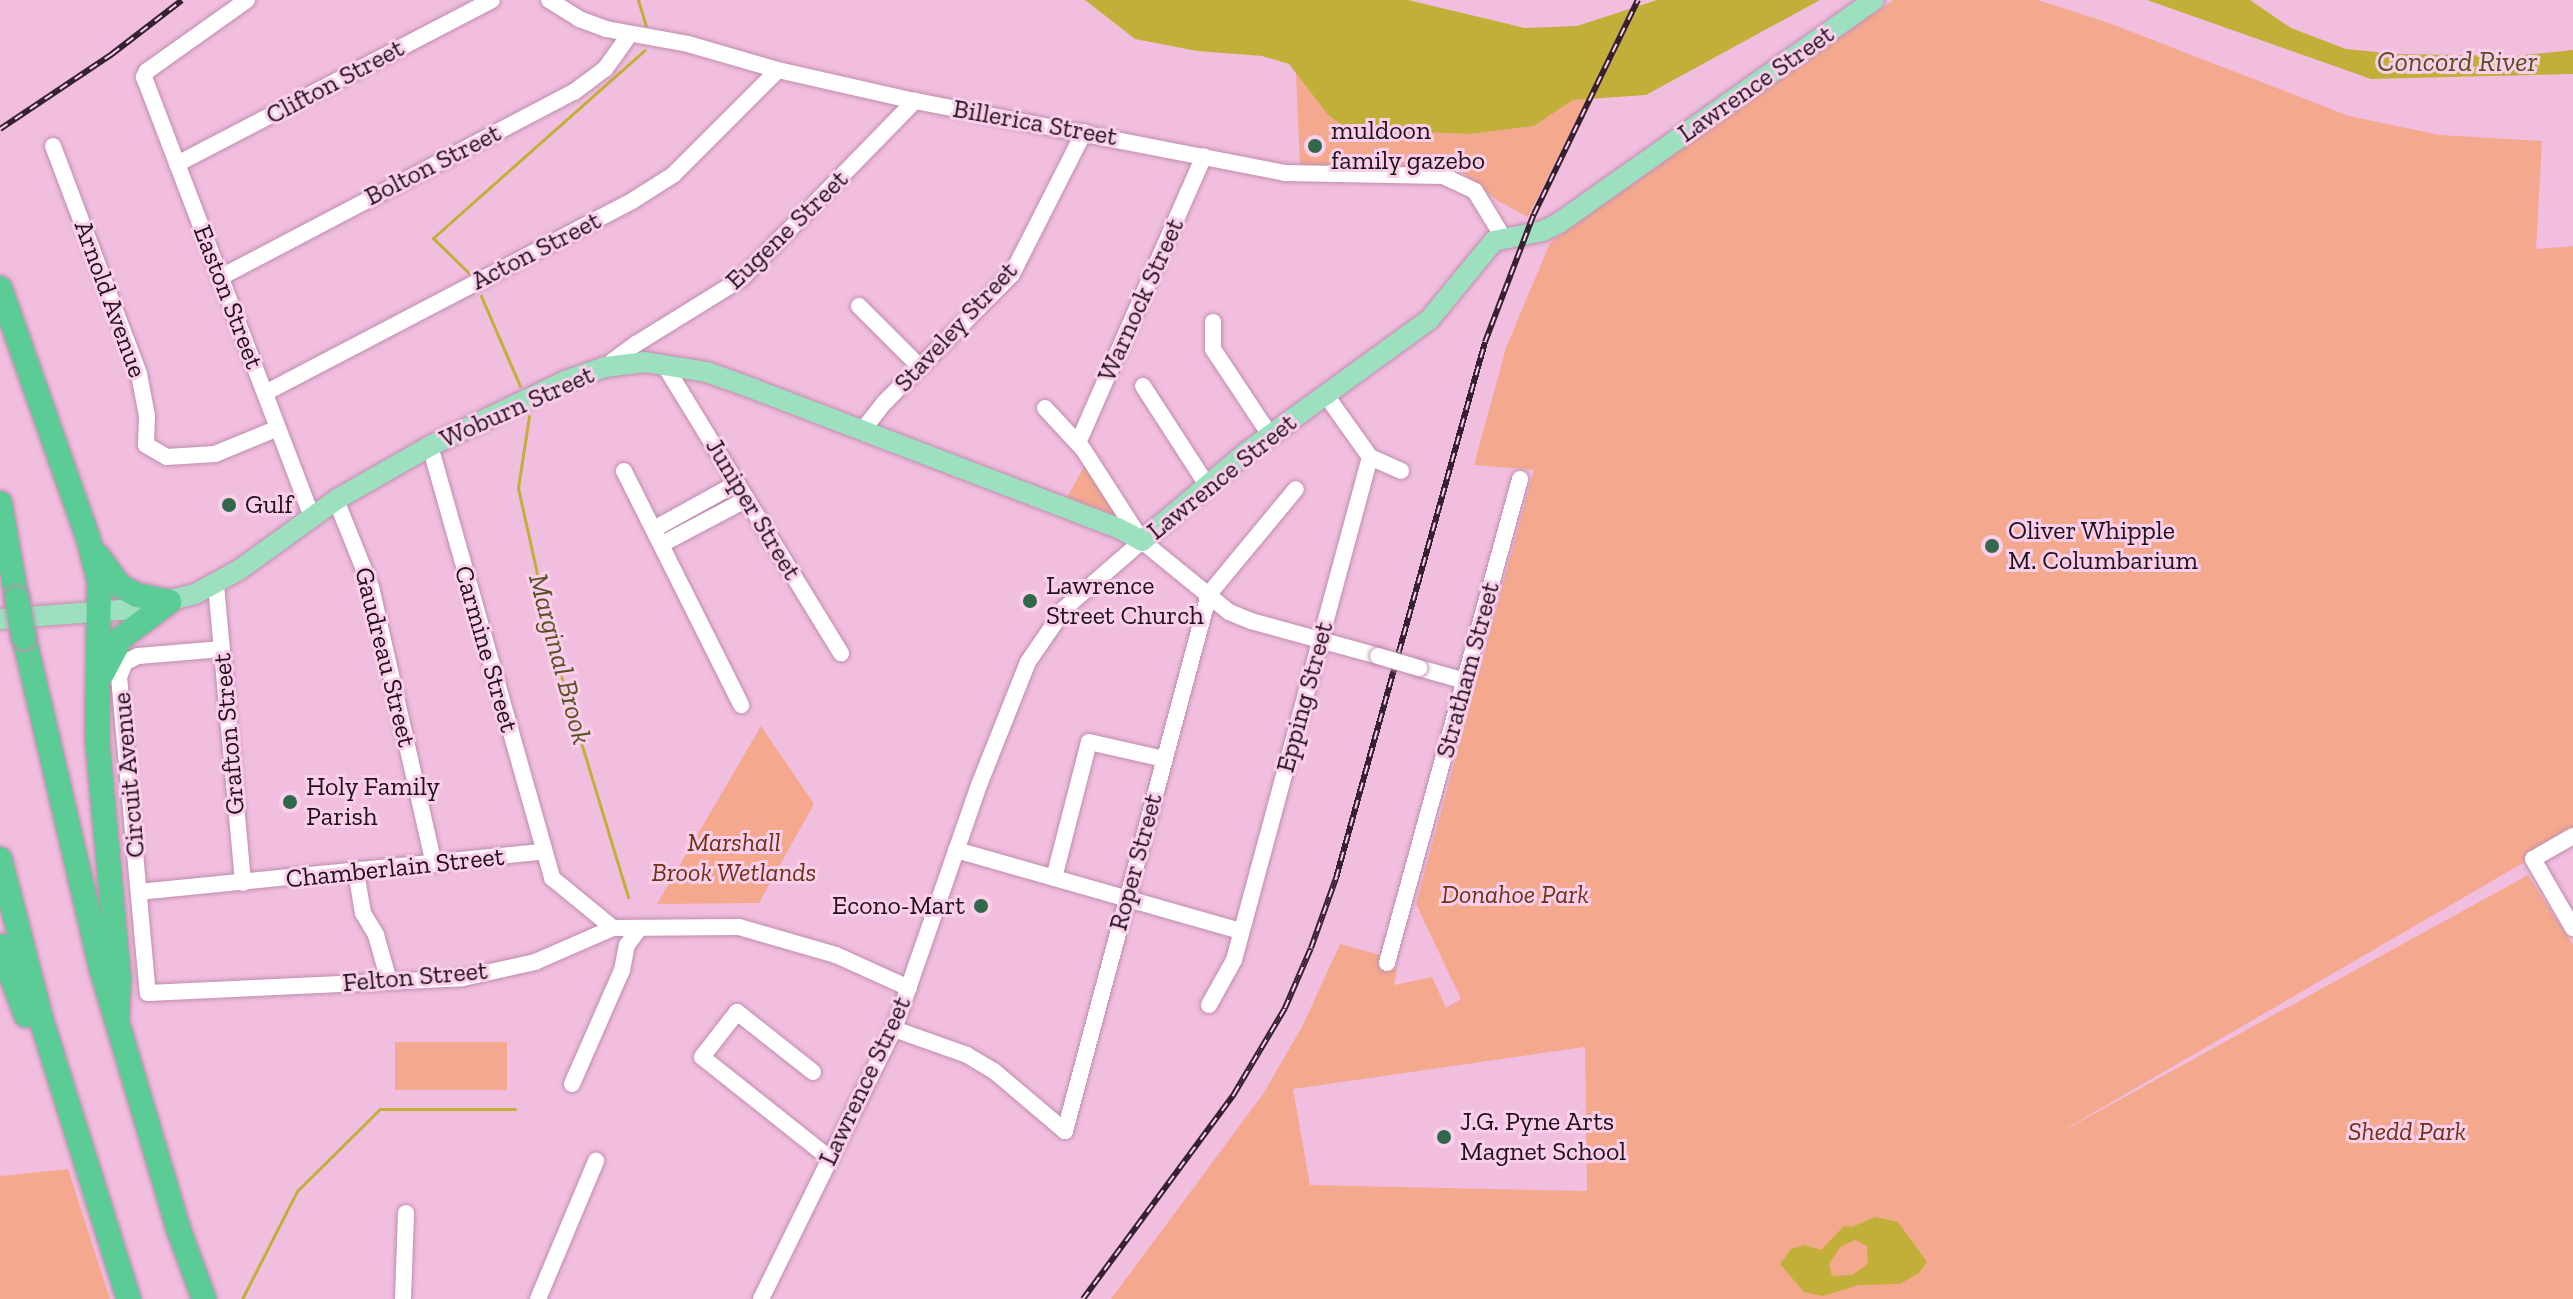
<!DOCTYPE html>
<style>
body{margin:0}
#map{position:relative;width:2573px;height:1299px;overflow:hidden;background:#f2bee0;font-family:"Zilla Slab",serif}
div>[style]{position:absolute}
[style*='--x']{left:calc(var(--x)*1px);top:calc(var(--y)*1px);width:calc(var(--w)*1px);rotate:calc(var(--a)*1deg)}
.green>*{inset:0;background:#f4a98f;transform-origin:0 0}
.water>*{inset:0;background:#c2af3a}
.stream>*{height:3px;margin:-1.5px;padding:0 1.5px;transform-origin:1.5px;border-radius:1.5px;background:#c2af3a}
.roads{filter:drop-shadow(0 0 2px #bf8dae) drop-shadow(0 0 2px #bf8dae)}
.minor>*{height:16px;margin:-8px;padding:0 8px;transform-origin:8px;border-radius:8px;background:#fff}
.major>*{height:20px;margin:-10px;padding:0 10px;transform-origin:10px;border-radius:10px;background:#9de0c0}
.highway>*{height:24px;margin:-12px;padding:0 12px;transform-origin:12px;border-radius:12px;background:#5ccc96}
.rail>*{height:6px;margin-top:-3px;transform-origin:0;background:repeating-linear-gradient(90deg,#f9cfea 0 9px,#362130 0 18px);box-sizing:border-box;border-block:2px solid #362130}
.bridges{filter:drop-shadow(0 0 2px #bf8dae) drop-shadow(0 0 2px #bf8dae)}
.minor-bridge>*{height:16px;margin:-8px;padding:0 8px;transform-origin:8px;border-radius:8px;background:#fff}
.highway-bridge>*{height:24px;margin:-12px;padding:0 12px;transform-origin:12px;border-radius:12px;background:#5ccc96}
.dots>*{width:22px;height:22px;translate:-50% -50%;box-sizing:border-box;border:4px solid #f9cfea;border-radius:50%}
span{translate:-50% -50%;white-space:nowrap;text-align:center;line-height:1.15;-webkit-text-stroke:6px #f9cfea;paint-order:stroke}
.street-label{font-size:26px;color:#210f1c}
.poi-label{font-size:26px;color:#210f1c}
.left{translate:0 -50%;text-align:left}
.right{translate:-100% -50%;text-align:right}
.park-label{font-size:26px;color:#713018;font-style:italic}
.water-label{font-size:28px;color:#585022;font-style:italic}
</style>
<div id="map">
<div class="green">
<i style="clip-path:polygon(evenodd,1893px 0,2038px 0,2109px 23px,2349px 116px,2440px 135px,2542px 141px,2536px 249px,2573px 246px,2573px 834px,2050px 1138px,2528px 875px,2573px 945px,2573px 1299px,1111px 1299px,1263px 1094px,1303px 1025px,1340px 944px,1380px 955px,1378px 964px,1397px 969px,1394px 985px,1432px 977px,1446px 1008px,1461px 999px,1416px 904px,1534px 470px,1474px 465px,1506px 348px,1550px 243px,1893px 0,1585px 1047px,1587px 1191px,1310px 1185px,1293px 1089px,1585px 1047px)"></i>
<i style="clip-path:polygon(1296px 73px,1328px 115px,1354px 134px,1388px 138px,1418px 132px,1470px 134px,1534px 126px,1573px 100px,1587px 99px,1528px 217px,1498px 201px,1459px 170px,1300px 166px)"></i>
<i style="clip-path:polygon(1087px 462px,1121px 517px,1067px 497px)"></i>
<i style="clip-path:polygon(761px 726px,814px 804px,759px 903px,657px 904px)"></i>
<i style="left:395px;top:1042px;width:112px;height:48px"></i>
<i style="clip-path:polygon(68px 1169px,110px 1299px,0 1299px,0 1176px)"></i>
</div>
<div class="water">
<i style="clip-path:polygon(1085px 0,1408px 0,1525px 28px,1577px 26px,1657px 0,1820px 0,1646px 95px,1573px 100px,1534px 126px,1470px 134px,1418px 132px,1389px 138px,1354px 134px,1328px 115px,1289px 64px,1262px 56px,1197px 51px,1135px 39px)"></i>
<i style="clip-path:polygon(2147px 0,2250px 0,2291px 28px,2346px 49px,2397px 54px,2515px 56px,2573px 50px,2573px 74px,2371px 79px)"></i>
<i style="clip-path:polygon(evenodd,1875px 1217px,1898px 1222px,1927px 1262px,1919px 1273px,1900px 1284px,1859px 1285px,1823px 1296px,1804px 1292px,1780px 1264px,1791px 1249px,1804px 1245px,1821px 1250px,1844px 1226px,1852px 1227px,1875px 1217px,1855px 1240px,1867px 1246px,1868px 1264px,1852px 1275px,1832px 1276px,1829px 1264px,1840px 1247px,1855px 1240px)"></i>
</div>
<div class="stream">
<i style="--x:638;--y:0;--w:27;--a:73"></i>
<i style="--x:471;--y:275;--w:53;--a:-135.8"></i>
<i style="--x:433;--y:238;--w:283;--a:-41.6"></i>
<i style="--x:481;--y:296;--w:98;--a:66.6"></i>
<i style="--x:529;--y:416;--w:73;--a:98.7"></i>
<i style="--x:518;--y:488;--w:176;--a:77.5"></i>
<i style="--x:556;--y:660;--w:248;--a:73.1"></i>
<i style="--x:242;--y:1299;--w:121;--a:-63"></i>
<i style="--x:297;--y:1191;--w:117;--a:-44.7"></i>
<i style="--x:380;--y:1109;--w:135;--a:0"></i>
</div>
<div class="roads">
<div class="minor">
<i style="--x:247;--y:0;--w:123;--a:144.6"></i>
<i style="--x:147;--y:71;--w:7;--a:117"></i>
<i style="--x:144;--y:77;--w:470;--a:69.1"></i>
<i style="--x:549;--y:0;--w:36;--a:32"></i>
<i style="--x:579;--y:19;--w:29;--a:20"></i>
<i style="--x:606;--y:29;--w:83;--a:10.4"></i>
<i style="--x:688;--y:44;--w:94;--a:16.1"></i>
<i style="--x:778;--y:70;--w:140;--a:12.8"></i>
<i style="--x:915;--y:101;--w:376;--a:11"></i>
<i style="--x:1284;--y:173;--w:159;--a:1.1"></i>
<i style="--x:1443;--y:176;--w:35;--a:25"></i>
<i style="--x:1475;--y:191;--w:54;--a:58.7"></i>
<i style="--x:53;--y:146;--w:244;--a:69.3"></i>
<i style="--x:139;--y:374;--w:43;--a:79.2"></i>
<i style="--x:147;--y:416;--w:29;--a:92"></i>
<i style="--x:146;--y:445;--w:24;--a:30"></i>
<i style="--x:167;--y:457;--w:48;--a:-3.6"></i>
<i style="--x:215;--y:454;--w:68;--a:-22.4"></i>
<i style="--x:177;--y:164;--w:355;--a:-27.5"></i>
<i style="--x:221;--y:277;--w:399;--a:-27.7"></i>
<i style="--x:574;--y:92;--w:39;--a:-37"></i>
<i style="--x:605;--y:69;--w:43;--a:-54.5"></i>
<i style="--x:859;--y:306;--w:86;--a:45"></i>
<i style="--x:1213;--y:322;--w:27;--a:90"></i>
<i style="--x:1213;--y:349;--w:103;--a:56.5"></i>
<i style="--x:665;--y:366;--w:337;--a:58.5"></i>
<i style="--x:605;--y:367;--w:39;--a:-37"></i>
<i style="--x:636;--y:344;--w:123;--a:-31.8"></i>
<i style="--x:741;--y:279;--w:249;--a:-45.7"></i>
<i style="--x:1143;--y:386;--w:118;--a:57.1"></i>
<i style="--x:265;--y:393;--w:414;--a:-27.6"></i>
<i style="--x:632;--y:201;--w:49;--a:-32.4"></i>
<i style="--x:673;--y:175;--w:148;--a:-45"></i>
<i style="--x:1045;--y:408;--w:56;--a:47.2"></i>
<i style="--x:1083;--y:449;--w:109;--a:57.3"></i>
<i style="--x:1142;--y:541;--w:112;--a:39.2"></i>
<i style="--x:1229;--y:612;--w:24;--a:22"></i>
<i style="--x:1251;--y:621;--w:132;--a:15.4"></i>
<i style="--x:862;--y:431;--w:37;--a:-52"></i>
<i style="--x:885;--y:402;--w:180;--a:-45.2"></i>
<i style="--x:1012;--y:274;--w:159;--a:-63.1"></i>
<i style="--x:1078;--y:443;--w:313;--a:-66.3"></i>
<i style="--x:430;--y:446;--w:449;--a:74.2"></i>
<i style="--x:552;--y:878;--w:79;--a:39.3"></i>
<i style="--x:1370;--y:457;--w:34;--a:24"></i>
<i style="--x:624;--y:471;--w:262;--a:63.4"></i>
<i style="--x:336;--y:500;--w:94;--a:68.1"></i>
<i style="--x:371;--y:587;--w:284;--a:77.2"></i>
<i style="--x:654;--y:529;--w:95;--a:-29"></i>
<i style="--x:662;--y:544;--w:96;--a:-27.9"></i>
<i style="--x:216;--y:585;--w:299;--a:84.8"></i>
<i style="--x:222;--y:649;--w:84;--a:175.2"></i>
<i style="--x:138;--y:656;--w:14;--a:155"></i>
<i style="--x:125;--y:662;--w:16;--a:112"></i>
<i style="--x:119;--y:677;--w:317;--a:84.8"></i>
<i style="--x:148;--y:993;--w:315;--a:-2.7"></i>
<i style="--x:463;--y:978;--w:74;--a:-12.5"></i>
<i style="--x:535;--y:962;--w:85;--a:-23.6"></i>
<i style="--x:613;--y:928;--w:126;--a:-0.5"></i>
<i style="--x:739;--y:927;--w:101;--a:16.1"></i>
<i style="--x:836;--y:955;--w:80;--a:24.3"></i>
<i style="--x:1419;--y:668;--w:48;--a:15.8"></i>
<i style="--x:2573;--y:836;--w:46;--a:150.1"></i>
<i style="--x:2533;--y:859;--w:80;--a:59.9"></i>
<i style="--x:956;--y:850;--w:296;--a:15.9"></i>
<i style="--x:356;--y:872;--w:42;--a:80.3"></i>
<i style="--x:363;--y:913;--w:26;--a:59"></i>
<i style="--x:376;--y:935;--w:48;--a:74.2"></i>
<i style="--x:1054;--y:878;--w:140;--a:-75.6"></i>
<i style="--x:1089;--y:742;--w:77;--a:12.8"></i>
<i style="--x:139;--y:892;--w:406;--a:-5.7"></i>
<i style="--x:1387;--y:963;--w:502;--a:-74.63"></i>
<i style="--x:1209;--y:1005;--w:51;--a:-60.9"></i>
<i style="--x:1234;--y:960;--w:521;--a:-74.87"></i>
<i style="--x:1370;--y:457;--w:76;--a:-125.4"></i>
<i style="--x:894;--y:1029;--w:77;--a:19.6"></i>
<i style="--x:967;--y:1055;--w:31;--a:31"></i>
<i style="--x:994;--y:1071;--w:93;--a:40.2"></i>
<i style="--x:1065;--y:1131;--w:556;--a:-74.99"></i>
<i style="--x:1209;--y:594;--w:136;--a:-50.4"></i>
<i style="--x:813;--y:1072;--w:97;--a:-141.7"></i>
<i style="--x:737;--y:1012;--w:57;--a:127.9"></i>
<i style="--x:702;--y:1057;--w:162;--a:38.5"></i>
<i style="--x:572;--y:1084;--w:124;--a:-66.3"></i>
<i style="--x:622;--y:970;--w:25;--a:-79"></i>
<i style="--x:627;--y:945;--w:20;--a:-53"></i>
<i style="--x:403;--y:1299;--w:86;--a:-88"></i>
<i style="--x:538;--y:1299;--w:150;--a:-67.2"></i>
<i style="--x:761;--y:1299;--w:301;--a:-63.8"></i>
<i style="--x:894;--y:1029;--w:258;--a:-70.8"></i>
<i style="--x:979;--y:785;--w:132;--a:-68.3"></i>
<i style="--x:1028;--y:662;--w:65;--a:-55.6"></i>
<i style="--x:1065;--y:608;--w:102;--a:-41"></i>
</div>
<div class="major">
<i style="--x:0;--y:619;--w:134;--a:-4.3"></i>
<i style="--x:134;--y:609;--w:63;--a:-13.8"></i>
<i style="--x:195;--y:594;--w:50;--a:-28.6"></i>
<i style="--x:239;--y:570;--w:123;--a:-35.8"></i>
<i style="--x:339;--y:498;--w:105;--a:-29.7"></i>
<i style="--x:430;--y:446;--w:150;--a:-25.7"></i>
<i style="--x:565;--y:381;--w:42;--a:-19.3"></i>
<i style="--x:605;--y:367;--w:40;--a:-7.1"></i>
<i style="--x:645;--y:362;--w:63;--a:9.2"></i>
<i style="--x:707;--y:372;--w:41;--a:19.7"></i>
<i style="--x:746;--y:386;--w:398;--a:20.9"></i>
<i style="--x:1118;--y:528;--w:27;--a:28"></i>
<i style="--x:1142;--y:541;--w:138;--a:-40.3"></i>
<i style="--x:1247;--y:452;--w:225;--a:-36"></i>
<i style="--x:1429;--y:320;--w:102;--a:-50.6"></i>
<i style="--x:1494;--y:241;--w:50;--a:-11.5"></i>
<i style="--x:1543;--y:231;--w:18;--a:-27"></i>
<i style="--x:1559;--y:223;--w:386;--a:-35.3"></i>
</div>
<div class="highway">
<i style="--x:0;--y:288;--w:265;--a:70.6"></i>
<i style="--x:88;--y:538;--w:44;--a:75.7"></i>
<i style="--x:99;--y:581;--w:156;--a:90.7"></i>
<i style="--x:97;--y:737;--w:242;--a:84.8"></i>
<i style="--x:119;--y:978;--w:41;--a:92.8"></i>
<i style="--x:0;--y:503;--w:97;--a:80"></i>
<i style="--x:98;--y:556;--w:37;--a:54"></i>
<i style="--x:120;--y:586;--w:19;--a:28"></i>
<i style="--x:137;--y:595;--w:33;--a:12"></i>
<i style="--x:24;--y:637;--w:343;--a:76.9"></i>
<i style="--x:102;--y:971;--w:268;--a:73.5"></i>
<i style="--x:178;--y:1228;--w:76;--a:69.9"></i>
<i style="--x:102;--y:674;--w:41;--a:-62.2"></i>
<i style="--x:121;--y:638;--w:60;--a:-36.9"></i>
<i style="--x:0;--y:859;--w:165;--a:75.6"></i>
<i style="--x:41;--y:1019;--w:294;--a:72.6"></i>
<i style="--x:0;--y:946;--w:74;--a:69.4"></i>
</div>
</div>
<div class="rail">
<i style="--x:0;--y:129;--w:135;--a:-33.8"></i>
<i style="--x:112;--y:54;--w:88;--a:-37.6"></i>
<i style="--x:1083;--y:1299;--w:255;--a:-53.6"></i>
<i style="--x:1234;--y:1094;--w:100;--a:-59.3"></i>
<i style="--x:1285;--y:1008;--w:65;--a:-66.6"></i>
<i style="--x:1311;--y:948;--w:74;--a:-70.3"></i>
<i style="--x:1336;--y:878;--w:556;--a:-74.46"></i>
<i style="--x:1485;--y:342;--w:137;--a:-69.1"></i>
<i style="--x:1534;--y:214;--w:238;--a:-64.1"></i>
</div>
<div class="bridges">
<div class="minor-bridge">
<i style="--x:1378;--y:656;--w:43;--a:16.3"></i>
</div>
<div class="highway-bridge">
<i style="--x:17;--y:599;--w:39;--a:80"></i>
</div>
</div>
<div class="dots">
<i style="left:1315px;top:146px;background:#32674c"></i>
<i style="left:229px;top:505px;background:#32674c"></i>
<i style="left:1992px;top:546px;background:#32674c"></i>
<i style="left:1030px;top:601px;background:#32674c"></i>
<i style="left:290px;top:802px;background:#32674c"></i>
<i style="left:981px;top:906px;background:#32674c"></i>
<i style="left:1444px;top:1137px;background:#32674c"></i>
</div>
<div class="street-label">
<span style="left:335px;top:82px;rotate:-28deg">Clifton Street</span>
<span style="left:1756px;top:84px;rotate:-35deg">Lawrence Street</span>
<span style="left:1035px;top:123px;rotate:10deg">Billerica Street</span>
<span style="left:433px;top:165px;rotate:-27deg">Bolton Street</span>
<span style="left:787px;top:230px;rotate:-44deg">Eugene Street</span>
<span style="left:536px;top:251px;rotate:-27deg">Acton Street</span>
<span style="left:228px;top:297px;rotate:69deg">Easton Street</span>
<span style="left:110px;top:299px;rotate:70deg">Arnold Avenue</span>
<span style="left:1141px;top:300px;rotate:-66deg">Warnock Street</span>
<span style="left:956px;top:327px;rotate:-47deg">Staveley Street</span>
<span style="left:517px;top:407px;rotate:-24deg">Woburn Street</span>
<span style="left:1222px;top:477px;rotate:-39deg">Lawrence Street</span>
<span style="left:753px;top:509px;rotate:59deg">Juniper Street</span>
<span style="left:486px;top:649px;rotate:74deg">Carmine Street</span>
<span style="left:385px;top:657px;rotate:76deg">Gaudreau Street</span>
<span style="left:1468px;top:670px;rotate:-75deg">Stratham Street</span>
<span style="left:1305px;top:697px;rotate:-75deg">Epping Street</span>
<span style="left:229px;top:734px;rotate:-95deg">Grafton Street</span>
<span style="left:129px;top:775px;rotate:-95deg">Circuit Avenue</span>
<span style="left:1136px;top:862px;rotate:-75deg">Roper Street</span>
<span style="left:395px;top:868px;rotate:-6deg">Chamberlain Street</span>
<span style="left:415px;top:977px;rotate:-5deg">Felton Street</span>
<span style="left:865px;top:1081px;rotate:-65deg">Lawrence Street</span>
</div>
<div class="poi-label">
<span class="left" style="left:1331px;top:146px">muldoon<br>family gazebo</span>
<span class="left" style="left:245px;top:505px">Gulf</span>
<span class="left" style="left:2008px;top:546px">Oliver Whipple<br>M. Columbarium</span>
<span class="left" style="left:1046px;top:601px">Lawrence<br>Street Church</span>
<span class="left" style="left:306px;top:802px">Holy Family<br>Parish</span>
<span class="right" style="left:965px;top:906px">Econo-Mart</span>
<span class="left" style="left:1460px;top:1137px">J.G. Pyne Arts<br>Magnet School</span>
</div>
<div class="park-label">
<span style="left:734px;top:858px">Marshall<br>Brook Wetlands</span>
<span style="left:1515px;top:895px">Donahoe Park</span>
<span style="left:2407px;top:1132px">Shedd Park</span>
</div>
<div class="water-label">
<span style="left:2457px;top:62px">Concord River</span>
<span style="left:560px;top:659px;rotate:75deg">Marginal Brook</span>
</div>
</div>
